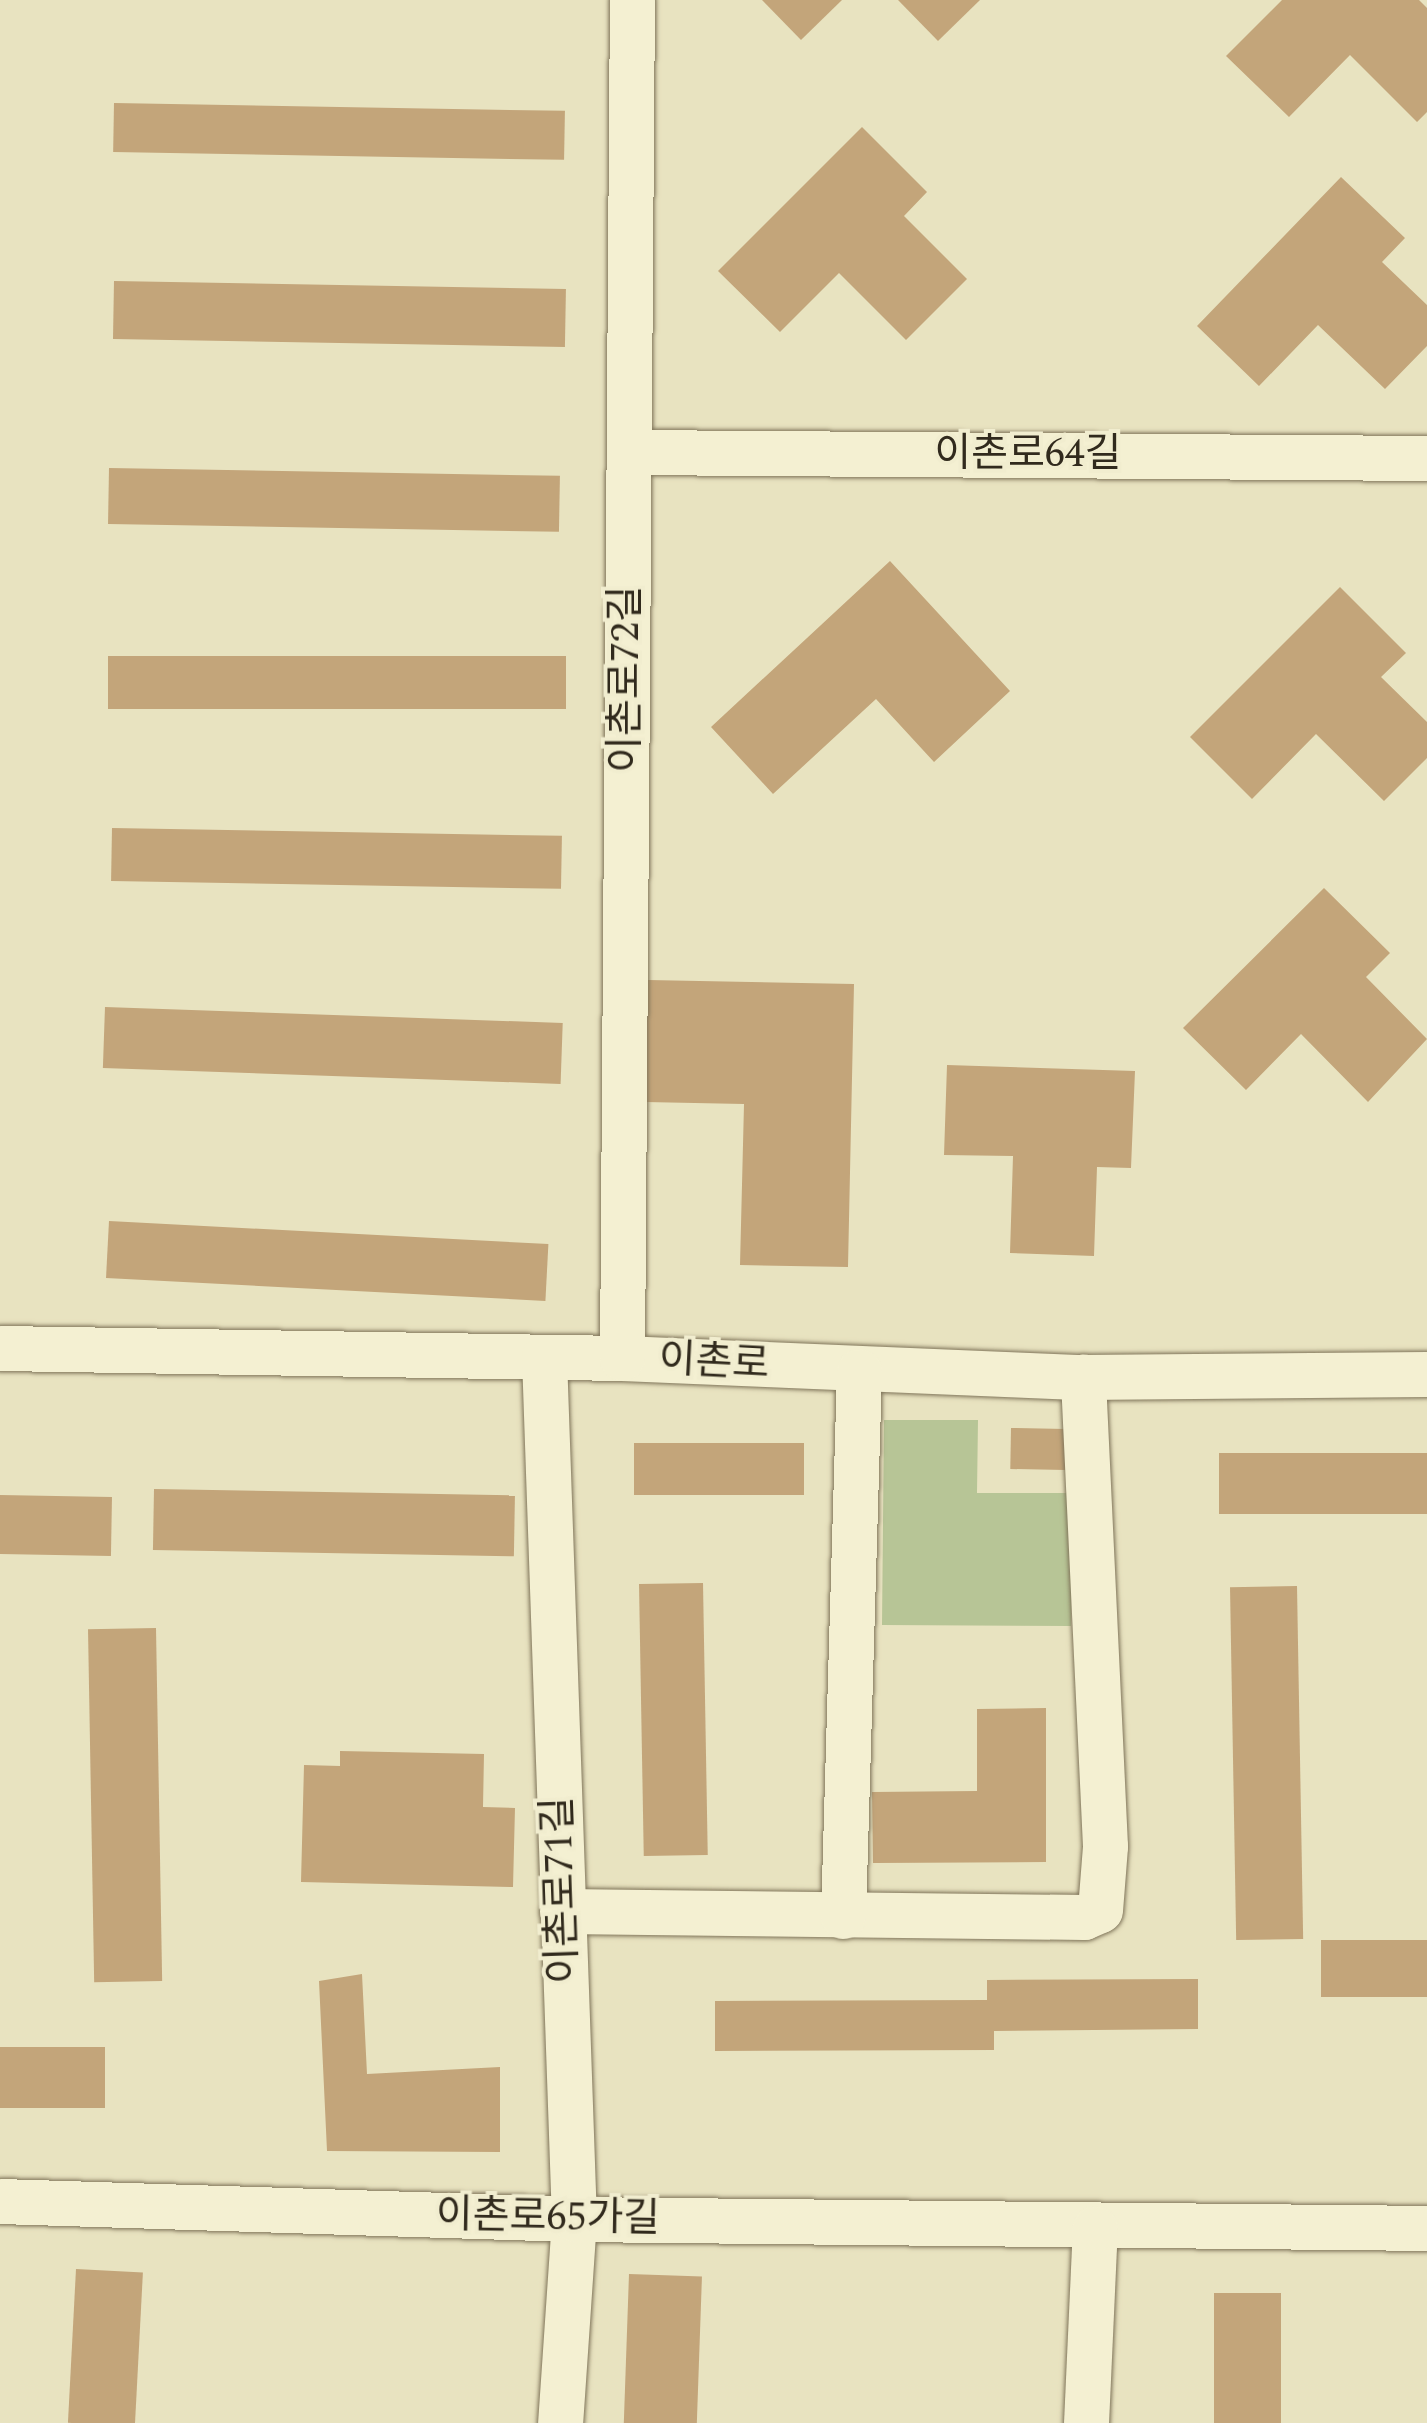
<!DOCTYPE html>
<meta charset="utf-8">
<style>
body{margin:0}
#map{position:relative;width:1427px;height:2423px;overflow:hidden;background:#e8e3c0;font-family:Spectral,"Noto Sans KR",serif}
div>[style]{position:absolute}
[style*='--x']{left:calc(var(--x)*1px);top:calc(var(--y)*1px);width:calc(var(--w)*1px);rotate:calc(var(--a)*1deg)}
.green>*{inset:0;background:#b7c596}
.building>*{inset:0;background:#c3a57a;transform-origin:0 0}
.roads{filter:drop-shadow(0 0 2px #80755a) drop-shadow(0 0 2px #80755a)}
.minor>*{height:45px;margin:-22.5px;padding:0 22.5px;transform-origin:22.5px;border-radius:22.5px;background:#f4f0d2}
span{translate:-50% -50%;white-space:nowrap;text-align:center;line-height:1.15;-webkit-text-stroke:8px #f1edcf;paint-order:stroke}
.street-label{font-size:40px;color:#312a1d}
</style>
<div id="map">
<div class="green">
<i style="clip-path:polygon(884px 1420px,978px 1420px,977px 1493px,1072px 1493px,1071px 1626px,882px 1625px)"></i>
</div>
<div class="building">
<i style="clip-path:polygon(762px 0,842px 0,801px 40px)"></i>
<i style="clip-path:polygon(898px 0,980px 0,938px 41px)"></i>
<i style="clip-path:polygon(1282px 0,1419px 0,1427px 8px,1427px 112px,1417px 122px,1350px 55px,1289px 117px,1226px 56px)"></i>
<i style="left:114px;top:103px;width:451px;height:49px;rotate:1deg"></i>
<i style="clip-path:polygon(862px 127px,927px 192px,904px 216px,967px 279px,906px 340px,839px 273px,780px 332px,718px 271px)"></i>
<i style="clip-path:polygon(1341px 177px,1405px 238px,1382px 262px,1427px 305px,1427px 346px,1385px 389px,1318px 325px,1259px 386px,1197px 326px)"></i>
<i style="left:114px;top:281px;width:452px;height:58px;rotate:1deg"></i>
<i style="left:109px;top:468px;width:451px;height:56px;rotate:1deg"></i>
<i style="clip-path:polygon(890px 561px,1010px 691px,934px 762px,876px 699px,773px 794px,711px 727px)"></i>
<i style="clip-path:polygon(1340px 587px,1406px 653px,1381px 677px,1427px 722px,1427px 758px,1384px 801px,1316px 734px,1252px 799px,1190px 737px)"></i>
<i style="left:108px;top:656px;width:458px;height:53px"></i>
<i style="left:112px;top:828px;width:450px;height:53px;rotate:1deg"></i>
<i style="clip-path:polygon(1324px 888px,1390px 953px,1366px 977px,1427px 1039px,1368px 1102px,1301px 1034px,1246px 1090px,1183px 1028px)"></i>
<i style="clip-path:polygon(648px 980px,854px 984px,848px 1267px,740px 1265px,744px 1104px,645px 1102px)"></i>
<i style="left:105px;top:1007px;width:458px;height:61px;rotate:2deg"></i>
<i style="clip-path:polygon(947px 1065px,1135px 1071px,1131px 1168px,1097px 1167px,1094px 1256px,1010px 1253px,1013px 1156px,944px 1155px)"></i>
<i style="left:109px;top:1221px;width:440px;height:57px;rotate:3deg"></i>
<i style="left:1011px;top:1428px;width:55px;height:41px;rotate:1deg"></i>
<i style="left:804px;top:1443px;width:52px;height:170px;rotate:90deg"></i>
<i style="left:1219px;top:1453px;width:208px;height:61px"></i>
<i style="left:154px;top:1489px;width:361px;height:61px;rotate:1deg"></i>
<i style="left:0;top:1495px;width:112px;height:59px;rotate:1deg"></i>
<i style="left:703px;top:1583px;width:272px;height:64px;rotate:89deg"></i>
<i style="left:1297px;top:1586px;width:353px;height:67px;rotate:89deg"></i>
<i style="left:156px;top:1628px;width:353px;height:68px;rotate:89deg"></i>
<i style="clip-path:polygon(1046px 1708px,1046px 1862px,873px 1863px,872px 1792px,977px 1791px,977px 1709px)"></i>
<i style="clip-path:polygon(340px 1751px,484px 1754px,483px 1807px,515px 1808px,513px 1887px,301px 1882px,304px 1765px,340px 1766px)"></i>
<i style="left:1427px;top:1940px;width:57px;height:106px;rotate:90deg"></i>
<i style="clip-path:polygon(362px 1974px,367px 2074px,500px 2067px,500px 2152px,327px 2151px,319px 1981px)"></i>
<i style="clip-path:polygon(1198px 1979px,1198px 2029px,994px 2031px,994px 2050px,715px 2051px,715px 2001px,987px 2000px,987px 1980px)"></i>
<i style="left:0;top:2047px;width:105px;height:61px"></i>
<i style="left:76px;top:2269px;width:67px;height:154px;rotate:3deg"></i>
<i style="left:629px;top:2274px;width:73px;height:149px;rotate:2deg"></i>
<i style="left:1214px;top:2293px;width:67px;height:130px"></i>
</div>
<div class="roads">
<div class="minor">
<i style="--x:629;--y:452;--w:798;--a:0.43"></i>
<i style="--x:0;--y:1348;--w:622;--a:0.92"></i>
<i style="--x:622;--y:1358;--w:461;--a:2.4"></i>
<i style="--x:1083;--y:1377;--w:344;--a:-0.5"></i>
<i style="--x:544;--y:1357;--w:863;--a:88.01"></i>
<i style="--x:574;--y:2219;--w:204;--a:93.9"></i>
<i style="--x:622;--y:1358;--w:1358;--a:-89.58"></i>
<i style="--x:562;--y:1911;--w:522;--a:0.66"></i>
<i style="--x:1084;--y:1917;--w:17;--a:-24"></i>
<i style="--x:1100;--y:1910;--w:64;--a:-85.5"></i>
<i style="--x:1105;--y:1846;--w:470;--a:-92.7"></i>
<i style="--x:843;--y:1916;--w:545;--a:-88.32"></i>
<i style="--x:0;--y:2201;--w:574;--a:1.8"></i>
<i style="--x:574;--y:2219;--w:853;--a:0.6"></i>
<i style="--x:1086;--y:2423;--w:195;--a:-87.4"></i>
</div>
</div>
<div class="street-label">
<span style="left:1028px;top:455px">이촌로64길</span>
<span style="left:627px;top:679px;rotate:-90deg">이촌로72길</span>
<span style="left:714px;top:1363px;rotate:3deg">이촌로</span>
<span style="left:562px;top:1890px;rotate:-92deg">이촌로71길</span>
<span style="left:548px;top:2218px;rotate:1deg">이촌로65가길</span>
</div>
</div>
